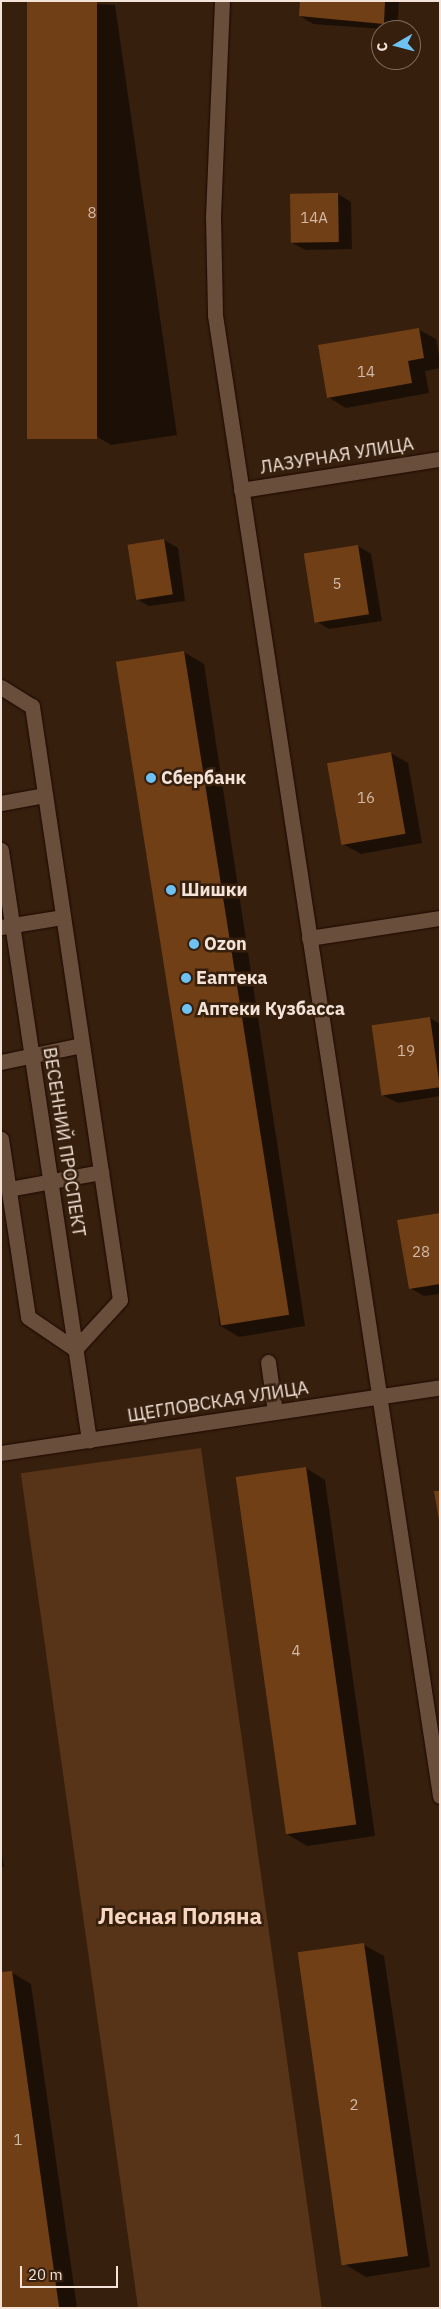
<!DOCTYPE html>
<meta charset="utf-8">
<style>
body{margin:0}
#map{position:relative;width:441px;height:2309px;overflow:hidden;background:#361f0d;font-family:"IBM Plex Sans",sans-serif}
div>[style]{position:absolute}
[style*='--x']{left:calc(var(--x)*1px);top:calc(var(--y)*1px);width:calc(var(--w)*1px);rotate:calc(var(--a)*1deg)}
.green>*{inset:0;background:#573317;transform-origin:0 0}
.shadow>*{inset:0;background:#0007}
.building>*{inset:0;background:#703f16;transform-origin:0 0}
.roads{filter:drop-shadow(0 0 1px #1c0800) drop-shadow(0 0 1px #1c0800)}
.service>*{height:15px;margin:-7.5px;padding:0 7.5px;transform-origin:7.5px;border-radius:7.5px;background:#694e3b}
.minor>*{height:15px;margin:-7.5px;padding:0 7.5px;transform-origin:7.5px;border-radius:7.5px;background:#694e3b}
.dots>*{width:14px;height:14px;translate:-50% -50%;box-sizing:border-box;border:2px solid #361f0d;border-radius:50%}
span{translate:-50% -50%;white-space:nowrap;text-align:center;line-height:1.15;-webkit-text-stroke:5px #361f0d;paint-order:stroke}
.number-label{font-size:15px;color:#d2baa8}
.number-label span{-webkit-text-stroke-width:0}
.street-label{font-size:18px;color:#f3e3d8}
.poi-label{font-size:18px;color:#f3e3d8;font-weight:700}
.left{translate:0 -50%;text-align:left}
.district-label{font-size:22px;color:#f7d7c1;font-weight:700}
.frame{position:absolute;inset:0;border:2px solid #f3e3d8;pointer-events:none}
.north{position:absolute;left:371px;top:20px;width:50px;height:50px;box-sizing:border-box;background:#361f0d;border:1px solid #826d5e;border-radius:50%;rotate:262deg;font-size:14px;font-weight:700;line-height:20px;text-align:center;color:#f3e3d8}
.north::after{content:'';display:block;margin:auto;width:18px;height:22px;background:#6ec2f3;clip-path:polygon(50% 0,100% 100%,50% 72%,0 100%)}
.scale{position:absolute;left:20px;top:2266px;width:98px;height:22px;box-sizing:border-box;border:2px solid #f3e3d8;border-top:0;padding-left:6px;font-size:15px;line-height:18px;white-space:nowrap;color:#f3e3d8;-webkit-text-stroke:4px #361f0d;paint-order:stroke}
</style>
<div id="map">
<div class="green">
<i style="left:201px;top:1448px;width:869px;height:182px;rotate:82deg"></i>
</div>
<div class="shadow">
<i style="clip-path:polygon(37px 1px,115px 5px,177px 435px,111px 445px,91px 433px)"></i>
<i style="clip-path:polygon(301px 1px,399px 1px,397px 30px,313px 24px,300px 16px)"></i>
<i style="clip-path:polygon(338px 194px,351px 202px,352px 249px,306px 250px,292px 243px)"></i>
<i style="clip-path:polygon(418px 329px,436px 339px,440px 361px,440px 368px,425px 371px,429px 393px,346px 408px,328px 397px)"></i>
<i style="clip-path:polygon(164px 540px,178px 548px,185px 601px,149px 606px,135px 598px)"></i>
<i style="clip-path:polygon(358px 546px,371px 554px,382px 621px,329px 629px,316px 621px)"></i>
<i style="clip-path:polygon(184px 652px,204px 664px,305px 1326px,239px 1337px,219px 1325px)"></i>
<i style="clip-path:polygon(391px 753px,408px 763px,422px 843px,361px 854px,343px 844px)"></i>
<i style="clip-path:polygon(430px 1018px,440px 1024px,440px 1096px,398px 1103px,384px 1096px)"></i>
<i style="clip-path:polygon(440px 1214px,440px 1294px,424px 1296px,410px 1288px)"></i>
<i style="clip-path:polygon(306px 1468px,325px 1480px,375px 1836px,307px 1846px,287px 1834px)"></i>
<i style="clip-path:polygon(1px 1847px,4px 1867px,1px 1867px)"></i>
<i style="clip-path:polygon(364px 1945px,384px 1956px,430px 2267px,366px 2277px,346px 2265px)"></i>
<i style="clip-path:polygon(11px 1972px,31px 1984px,77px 2308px,1px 2308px)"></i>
</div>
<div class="building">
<i style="left:27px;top:1px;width:70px;height:438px"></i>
<i style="clip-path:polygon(300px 1px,385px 1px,384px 24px,299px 16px)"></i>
<i style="left:338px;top:193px;width:49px;height:48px;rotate:89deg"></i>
<i style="clip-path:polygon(419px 328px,424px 358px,408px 361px,412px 383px,327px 398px,318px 345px)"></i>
<i style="left:164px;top:539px;width:56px;height:37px;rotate:81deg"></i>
<i style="left:358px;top:545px;width:70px;height:55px;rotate:81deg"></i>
<i style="left:184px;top:651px;width:672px;height:69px;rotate:81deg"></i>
<i style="left:391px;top:752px;width:83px;height:65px;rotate:80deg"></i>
<i style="left:430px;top:1017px;width:71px;height:59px;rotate:82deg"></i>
<i style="clip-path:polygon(440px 1213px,440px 1284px,409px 1289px,397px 1220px)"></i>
<i style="left:306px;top:1467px;width:361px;height:71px;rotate:82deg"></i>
<i style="clip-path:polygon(434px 1491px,440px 1491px,440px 1520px,439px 1520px)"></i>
<i style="left:364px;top:1943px;width:316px;height:67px;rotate:82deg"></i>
<i style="clip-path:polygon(12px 1971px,59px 2307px,54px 2308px,1px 2308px,1px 1972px)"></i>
</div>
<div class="roads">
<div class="service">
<i style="--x:1;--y:687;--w:36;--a:32"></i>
<i style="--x:32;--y:706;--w:600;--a:81.57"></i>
<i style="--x:120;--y:1300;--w:67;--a:132.6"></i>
<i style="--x:75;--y:1349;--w:57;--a:-145.8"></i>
<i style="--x:28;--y:1317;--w:180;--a:-98.6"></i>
<i style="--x:1;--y:803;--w:45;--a:-10.3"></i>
<i style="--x:1;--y:927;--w:63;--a:-9.2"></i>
<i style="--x:1;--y:1062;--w:83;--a:-11.9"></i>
<i style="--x:9;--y:1189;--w:94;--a:-10.5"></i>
<i style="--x:268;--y:1362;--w:50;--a:82"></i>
</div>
<div class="minor">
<i style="--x:222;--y:1;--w:216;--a:92.4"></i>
<i style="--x:213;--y:217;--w:98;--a:88.8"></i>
<i style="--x:215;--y:315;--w:1498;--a:81.36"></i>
<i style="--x:241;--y:490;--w:201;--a:-8.9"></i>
<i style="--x:1;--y:850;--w:597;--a:81.52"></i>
<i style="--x:309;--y:938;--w:133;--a:-8.7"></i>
<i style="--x:1;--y:1453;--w:444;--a:-8.5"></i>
</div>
</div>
<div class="dots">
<i style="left:151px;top:778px;background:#6ec2f3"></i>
<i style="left:171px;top:890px;background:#6ec2f3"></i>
<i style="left:194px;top:944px;background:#6ec2f3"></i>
<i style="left:186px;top:978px;background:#6ec2f3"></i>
<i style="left:187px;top:1009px;background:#6ec2f3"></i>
</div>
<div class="number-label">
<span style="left:92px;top:213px">8</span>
<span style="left:314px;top:218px">14А</span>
<span style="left:366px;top:372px">14</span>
<span style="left:337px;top:584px">5</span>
<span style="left:366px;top:798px">16</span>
<span style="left:406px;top:1051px">19</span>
<span style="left:421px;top:1252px">28</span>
<span style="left:296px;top:1651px">4</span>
<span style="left:354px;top:2105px">2</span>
<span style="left:18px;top:2140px">1</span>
</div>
<div class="street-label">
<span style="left:337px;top:456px;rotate:-9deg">ЛАЗУРНАЯ УЛИЦА</span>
<span style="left:64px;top:1142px;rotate:81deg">ВЕСЕННИЙ ПРОСПЕКТ</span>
<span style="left:218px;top:1402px;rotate:-9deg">ЩЕГЛОВСКАЯ УЛИЦА</span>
</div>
<div class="poi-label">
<span class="left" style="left:161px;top:778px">Сбербанк</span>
<span class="left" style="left:181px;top:890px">Шишки</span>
<span class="left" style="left:204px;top:944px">Ozon</span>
<span class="left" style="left:196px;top:978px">Еаптека</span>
<span class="left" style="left:197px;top:1009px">Аптеки Кузбасса</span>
</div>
<div class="district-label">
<span style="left:180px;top:1916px">Лесная Поляна</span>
</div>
<div class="frame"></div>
<div class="north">С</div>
<div class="scale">20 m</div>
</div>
